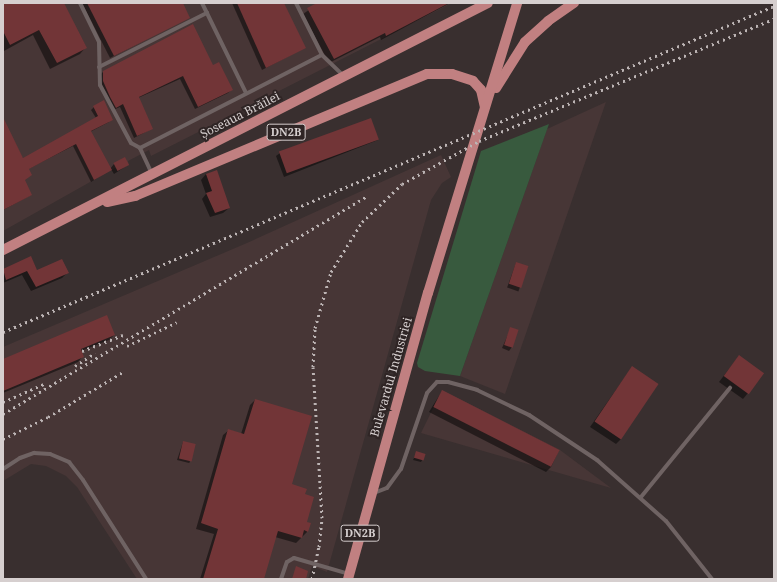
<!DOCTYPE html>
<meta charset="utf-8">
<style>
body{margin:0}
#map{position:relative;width:777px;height:582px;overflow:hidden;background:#392f2f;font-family:"Noto Serif",serif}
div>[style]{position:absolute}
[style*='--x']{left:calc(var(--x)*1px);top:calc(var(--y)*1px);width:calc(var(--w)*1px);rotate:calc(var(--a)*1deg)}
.built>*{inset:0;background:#473636}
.green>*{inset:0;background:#385a3e}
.shadow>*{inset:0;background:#0007;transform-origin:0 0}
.building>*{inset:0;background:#723537;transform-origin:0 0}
.lane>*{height:4px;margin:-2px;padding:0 2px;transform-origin:2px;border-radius:2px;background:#6f6363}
.primary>*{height:10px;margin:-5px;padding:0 5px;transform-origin:5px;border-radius:5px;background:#c18081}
.rail>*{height:3px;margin-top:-1.5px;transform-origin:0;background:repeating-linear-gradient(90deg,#bcb4b4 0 2px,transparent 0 6px)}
span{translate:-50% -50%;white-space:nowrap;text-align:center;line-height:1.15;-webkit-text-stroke:4px #2f2525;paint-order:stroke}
.shield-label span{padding:1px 3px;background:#2f2525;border:1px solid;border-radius:3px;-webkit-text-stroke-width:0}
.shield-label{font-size:11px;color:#d6cfcf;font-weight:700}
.street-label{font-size:12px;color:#d6cfcf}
.frame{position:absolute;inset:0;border:4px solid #d6cfcf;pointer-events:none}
</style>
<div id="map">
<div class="built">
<i style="clip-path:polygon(3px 3px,452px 3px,151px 156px,149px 150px,128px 161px,129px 165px,118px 171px,115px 168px,3px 231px)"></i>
<i style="clip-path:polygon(606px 102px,505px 394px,460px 376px,547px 129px)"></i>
<i style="clip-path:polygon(441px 155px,451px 177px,442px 183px,431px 200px,327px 572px,312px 566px,308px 579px,137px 579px,77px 487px,66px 476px,46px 466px,31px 464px,3px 481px,3px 347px,247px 243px)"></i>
<i style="clip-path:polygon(442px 390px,560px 450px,611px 488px,421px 433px)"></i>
</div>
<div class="green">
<i style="clip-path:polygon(549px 124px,460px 376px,425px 371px,418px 367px,417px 363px,481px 151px)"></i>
</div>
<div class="shadow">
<i style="clip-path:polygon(3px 3px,63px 3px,86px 47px,80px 54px,50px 69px,33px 35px,4px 51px)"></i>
<i style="clip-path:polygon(82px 3px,182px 3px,189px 17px,110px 58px)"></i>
<i style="clip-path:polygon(232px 3px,283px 3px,304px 48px,262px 70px)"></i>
<i style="clip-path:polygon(319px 3px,450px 3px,381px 40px,380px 37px,329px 63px,303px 14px)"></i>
<i style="clip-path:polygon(212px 67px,232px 89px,228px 93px,195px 109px,180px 79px,138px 98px,151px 129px,134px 138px,120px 107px,113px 110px,100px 85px,100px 75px,104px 71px)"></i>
<i style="clip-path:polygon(94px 107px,109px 122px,90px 132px,110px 169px,114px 164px,128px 165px,114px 174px,111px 169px,91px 182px,73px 146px,28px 169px,31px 175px,24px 180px,31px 195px,3px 210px,3px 119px,23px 159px,96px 118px,91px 110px)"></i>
<i style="clip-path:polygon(378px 140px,284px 177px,276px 156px,280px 153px)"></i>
<i style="clip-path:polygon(206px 174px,229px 208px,223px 213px,210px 217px,202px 199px,206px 194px,201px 180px)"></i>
<i style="clip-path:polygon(31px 257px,37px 271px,67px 273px,62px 278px,31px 291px,22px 275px,3px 283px,3px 270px)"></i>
<i style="left:516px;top:263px;width:12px;height:26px;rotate:20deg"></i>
<i style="clip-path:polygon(511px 328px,512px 347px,509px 351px,502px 348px)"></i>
<i style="clip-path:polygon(114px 335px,109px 340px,81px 351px,83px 356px,78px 362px,3px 393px,3px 360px)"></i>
<i style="clip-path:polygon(739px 356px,748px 393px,743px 399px,719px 382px)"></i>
<i style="clip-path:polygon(632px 367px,621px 439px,616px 444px,590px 427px)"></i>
<i style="clip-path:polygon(442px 391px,559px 450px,551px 467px,546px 472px,429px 412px)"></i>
<i style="clip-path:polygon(255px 400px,291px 485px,304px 495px,308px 531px,296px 543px,275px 537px,263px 579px,200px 579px,214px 534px,196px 529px,223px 435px,229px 430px,241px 434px,250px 405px)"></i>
<i style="clip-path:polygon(183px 442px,190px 462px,189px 463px,177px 460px)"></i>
<i style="clip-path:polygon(417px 452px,425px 455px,421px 462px,413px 460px)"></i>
</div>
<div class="building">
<i style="clip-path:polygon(3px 3px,64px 3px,87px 48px,57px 63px,39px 30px,10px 45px,3px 31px)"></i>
<i style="clip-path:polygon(87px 3px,183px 3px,190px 18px,114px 56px)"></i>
<i style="clip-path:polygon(237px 3px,284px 3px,306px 48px,266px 68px)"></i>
<i style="clip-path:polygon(317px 3px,449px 3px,386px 36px,385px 33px,334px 59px,307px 8px)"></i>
<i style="clip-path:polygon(193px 24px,213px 65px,219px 62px,233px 90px,198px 107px,183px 76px,139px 97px,153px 129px,137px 136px,123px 104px,116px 108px,110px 97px,103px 81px,103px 71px)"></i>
<i style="clip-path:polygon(104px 100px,113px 120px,91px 131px,112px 170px,94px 180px,76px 144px,29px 169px,32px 175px,25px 180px,32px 195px,3px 210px,3px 117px,23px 158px,98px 116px,93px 106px)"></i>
<i style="left:371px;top:118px;width:23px;height:98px;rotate:70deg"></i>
<i style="left:125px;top:157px;width:9px;height:13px;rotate:63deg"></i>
<i style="clip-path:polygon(217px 170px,230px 208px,215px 213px,206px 193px,212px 191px,206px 174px)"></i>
<i style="clip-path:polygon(31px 256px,37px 270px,62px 259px,69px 273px,36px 287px,27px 271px,6px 280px,3px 269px)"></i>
<i style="left:516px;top:262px;width:13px;height:23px;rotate:18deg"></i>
<i style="clip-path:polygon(107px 315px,115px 335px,81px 349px,84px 357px,3px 391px,3px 359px)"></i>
<i style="left:510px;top:327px;width:9px;height:19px;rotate:18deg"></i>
<i style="left:739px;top:355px;width:31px;height:26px;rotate:36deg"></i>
<i style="left:632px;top:366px;width:32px;height:67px;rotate:34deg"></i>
<i style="left:442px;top:390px;width:132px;height:19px;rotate:27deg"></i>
<i style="clip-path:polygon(255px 399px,312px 416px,292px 484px,307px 489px,305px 494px,314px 497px,307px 522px,311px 523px,308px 532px,304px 530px,302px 538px,278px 531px,264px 579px,203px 579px,218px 529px,201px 523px,228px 429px,244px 434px)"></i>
<i style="left:183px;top:441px;width:13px;height:18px;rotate:13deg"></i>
<i style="left:416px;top:451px;width:10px;height:7px;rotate:17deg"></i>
<i style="clip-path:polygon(296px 566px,308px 571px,306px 579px,292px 579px)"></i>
</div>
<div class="lane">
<i style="--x:80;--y:3;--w:43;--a:64"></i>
<i style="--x:99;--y:42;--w:43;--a:88.7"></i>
<i style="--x:100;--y:85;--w:66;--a:61.9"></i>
<i style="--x:131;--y:143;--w:10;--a:29"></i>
<i style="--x:202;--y:3;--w:100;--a:63.9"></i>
<i style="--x:296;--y:3;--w:58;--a:63.4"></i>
<i style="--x:322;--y:55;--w:29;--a:44"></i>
<i style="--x:99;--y:67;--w:121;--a:-26.6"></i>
<i style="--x:152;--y:174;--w:29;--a:-115"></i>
<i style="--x:140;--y:148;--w:204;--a:-27.1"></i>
<i style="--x:3;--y:469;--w:20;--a:-33"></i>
<i style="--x:20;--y:458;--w:15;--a:-20"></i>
<i style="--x:34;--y:453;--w:16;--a:4"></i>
<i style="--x:50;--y:454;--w:21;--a:23"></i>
<i style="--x:69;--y:462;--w:23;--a:52"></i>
<i style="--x:83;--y:480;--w:117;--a:57.5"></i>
<i style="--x:374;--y:493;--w:14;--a:-21"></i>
<i style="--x:387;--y:488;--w:24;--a:-54"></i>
<i style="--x:401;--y:469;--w:80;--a:-71.1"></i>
<i style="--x:427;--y:393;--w:15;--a:-48"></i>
<i style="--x:437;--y:382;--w:11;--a:0"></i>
<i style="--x:448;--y:382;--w:30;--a:15"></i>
<i style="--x:477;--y:390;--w:58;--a:25.7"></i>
<i style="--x:529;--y:415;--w:82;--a:33.5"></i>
<i style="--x:597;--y:460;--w:92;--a:41.5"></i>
<i style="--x:666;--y:521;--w:74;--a:51.6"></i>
<i style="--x:641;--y:497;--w:141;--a:-50.8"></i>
<i style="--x:281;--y:579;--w:18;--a:-71"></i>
<i style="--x:287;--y:562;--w:8;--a:-30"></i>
<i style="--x:294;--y:558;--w:57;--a:16.2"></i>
</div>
<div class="primary">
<i style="--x:496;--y:88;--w:54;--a:-57.8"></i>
<i style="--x:525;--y:42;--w:31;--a:-42"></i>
<i style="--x:548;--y:21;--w:32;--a:-35"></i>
<i style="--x:107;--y:202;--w:29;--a:-12"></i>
<i style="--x:135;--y:196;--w:316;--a:-22.7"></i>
<i style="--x:427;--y:74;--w:25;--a:0"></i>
<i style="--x:452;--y:74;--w:22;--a:18"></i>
<i style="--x:473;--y:81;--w:12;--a:48"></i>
<i style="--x:481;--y:90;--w:17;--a:77"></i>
<i style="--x:3;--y:250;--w:544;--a:-26.99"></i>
<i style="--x:348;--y:579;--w:297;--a:-74.4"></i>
<i style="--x:428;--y:293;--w:303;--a:-72.9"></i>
</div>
<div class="rail">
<i style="--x:3;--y:332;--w:837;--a:-22.92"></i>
<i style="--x:127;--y:346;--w:55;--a:-25.6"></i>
<i style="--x:82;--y:351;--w:44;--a:-21.3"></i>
<i style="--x:75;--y:366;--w:24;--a:-33"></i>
<i style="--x:3;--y:402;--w:45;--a:-23.7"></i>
<i style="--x:3;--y:414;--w:423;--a:-30.9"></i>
<i style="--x:3;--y:439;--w:50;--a:-26.1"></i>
<i style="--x:48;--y:417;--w:87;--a:-31"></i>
<i style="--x:312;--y:579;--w:33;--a:-78"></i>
<i style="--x:319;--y:547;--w:29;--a:-84"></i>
<i style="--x:322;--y:518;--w:151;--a:-93.4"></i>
<i style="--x:313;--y:367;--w:39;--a:-87"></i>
<i style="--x:315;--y:328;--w:58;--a:-74.1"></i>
<i style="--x:331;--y:272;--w:59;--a:-58.2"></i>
<i style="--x:362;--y:222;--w:55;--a:-43.5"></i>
<i style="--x:402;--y:184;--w:88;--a:-29.2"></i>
<i style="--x:479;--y:141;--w:319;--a:-22.5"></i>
</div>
<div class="shield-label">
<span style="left:286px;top:132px">DN2B</span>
<span style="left:360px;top:533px">DN2B</span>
</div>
<div class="street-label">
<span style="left:240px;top:115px;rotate:-27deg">Șoseaua Brăilei</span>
<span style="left:391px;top:377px;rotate:-74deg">Bulevardul Industriei</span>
</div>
<div class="frame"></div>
</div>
